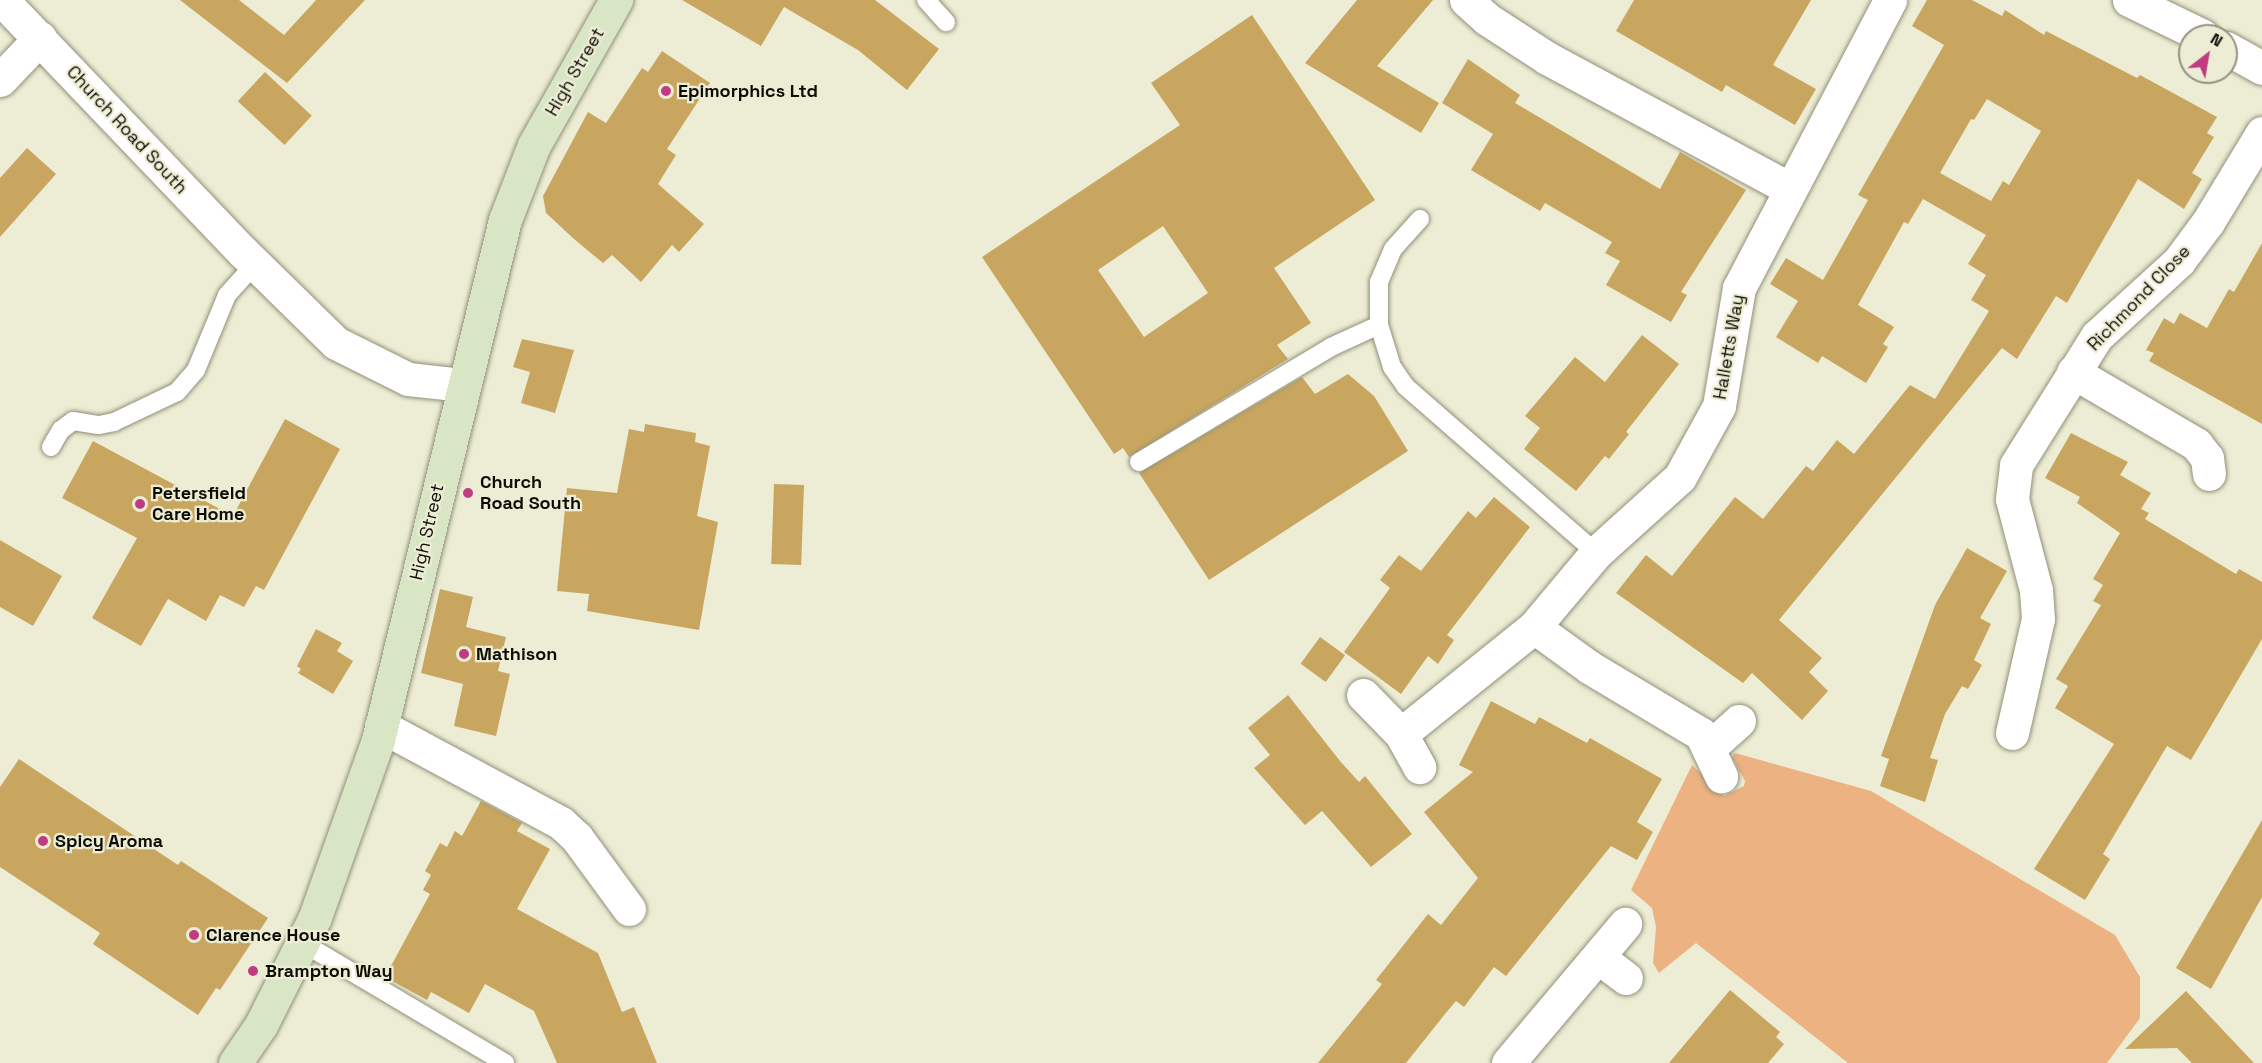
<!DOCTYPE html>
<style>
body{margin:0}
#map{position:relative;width:2262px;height:1063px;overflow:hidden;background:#ededd5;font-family:"Space Grotesk",sans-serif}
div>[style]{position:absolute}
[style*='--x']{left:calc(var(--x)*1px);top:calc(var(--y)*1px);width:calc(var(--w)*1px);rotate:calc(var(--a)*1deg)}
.green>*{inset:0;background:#ecb282}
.building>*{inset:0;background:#c9a65f;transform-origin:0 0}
.roads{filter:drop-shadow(0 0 2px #91917b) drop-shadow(0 0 2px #91917b)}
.lane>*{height:18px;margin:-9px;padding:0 9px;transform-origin:9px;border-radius:9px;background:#fff}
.street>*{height:33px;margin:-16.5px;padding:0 16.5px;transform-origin:16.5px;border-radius:16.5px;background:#fff}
.secondary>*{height:33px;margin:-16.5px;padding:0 16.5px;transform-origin:16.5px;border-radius:16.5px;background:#d8e6c5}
.dots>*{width:16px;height:16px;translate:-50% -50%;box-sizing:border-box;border:3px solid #ededd5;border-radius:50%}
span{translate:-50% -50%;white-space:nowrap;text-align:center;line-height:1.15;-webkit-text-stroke:4.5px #ededd5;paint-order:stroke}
.street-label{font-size:18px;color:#0d0c05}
.poi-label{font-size:18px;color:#0d0c05;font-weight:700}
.left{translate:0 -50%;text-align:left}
.north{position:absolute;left:2178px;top:24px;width:60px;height:60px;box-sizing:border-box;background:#ededd5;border:2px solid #939382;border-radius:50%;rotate:31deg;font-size:16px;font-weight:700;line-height:24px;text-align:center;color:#0d0c05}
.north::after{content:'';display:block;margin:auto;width:21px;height:27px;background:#c03c81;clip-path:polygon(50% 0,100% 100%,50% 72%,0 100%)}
</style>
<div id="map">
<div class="green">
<i style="clip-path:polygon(1735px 753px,1871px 791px,2115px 935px,2140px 977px,2140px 1018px,2107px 1063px,1848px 1063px,1696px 943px,1659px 973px,1653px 963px,1656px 927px,1652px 908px,1631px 890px,1692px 765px,1724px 796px,1744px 786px,1745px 781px,1732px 757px)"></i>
</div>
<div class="building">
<i style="clip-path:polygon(180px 0,239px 0,284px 35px,316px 0,365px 0,287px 83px)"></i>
<i style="clip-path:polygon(682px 0,875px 0,939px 49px,907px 90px,858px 50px,784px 7px,761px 46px)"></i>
<i style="clip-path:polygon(1357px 0,1433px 0,1377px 66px,1439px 103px,1421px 133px,1305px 63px)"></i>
<i style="clip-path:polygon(1634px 0,1811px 0,1773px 65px,1816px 89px,1795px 125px,1726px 85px,1722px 92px,1616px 31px)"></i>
<i style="clip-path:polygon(evenodd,1927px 0,1972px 0,2002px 16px,2005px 10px,2044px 35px,2046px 31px,2137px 78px,2140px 75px,2217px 117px,2207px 133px,2214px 137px,2192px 173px,2202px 179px,2184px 209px,2138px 179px,2067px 303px,2056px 296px,2017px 359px,2002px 348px,1779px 620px,1822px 658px,1809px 672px,1828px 691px,1802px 720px,1752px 673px,1743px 683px,1616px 593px,1646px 555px,1672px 576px,1735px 497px,1763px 519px,1806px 466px,1813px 471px,1837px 440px,1854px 454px,1910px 385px,1935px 399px,1989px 311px,1971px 300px,1986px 275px,1968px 264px,1986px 235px,1923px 199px,1908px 224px,1904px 222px,1858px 305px,1894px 327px,1883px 344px,1888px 347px,1866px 383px,1822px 356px,1818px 363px,1776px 337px,1798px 301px,1770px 284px,1786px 258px,1823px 280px,1868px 200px,1858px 195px,1944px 45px,1912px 26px,1927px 0,1987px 99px,2041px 131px,2009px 185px,2003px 181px,1991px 201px,1940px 173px,1971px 119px,1974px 120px,1987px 99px)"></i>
<i style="clip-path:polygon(evenodd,1252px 15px,1375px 200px,1274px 268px,1311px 323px,1277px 345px,1288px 359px,1129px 457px,1123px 448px,1114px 454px,982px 257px,1180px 125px,1151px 83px,1252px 15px,1163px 226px,1208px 293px,1144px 337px,1098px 270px,1163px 226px)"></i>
<i style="clip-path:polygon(662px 51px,710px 83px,667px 149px,676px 155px,658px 184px,704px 224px,679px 252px,672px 245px,641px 282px,612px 255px,603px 263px,574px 239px,546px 213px,543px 196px,588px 112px,606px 123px,642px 68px,648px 72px)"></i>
<i style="clip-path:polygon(1468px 59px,1520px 95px,1515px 103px,1660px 189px,1680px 152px,1746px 190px,1681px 292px,1687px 295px,1671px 322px,1606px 285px,1620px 261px,1605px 253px,1612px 242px,1545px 203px,1540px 211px,1471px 170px,1493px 134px,1442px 103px)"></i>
<i style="left:265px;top:72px;width:64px;height:40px;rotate:43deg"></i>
<i style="clip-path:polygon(27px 148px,56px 174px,0 237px,0 178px)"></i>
<i style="clip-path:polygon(2262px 243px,2262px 424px,2149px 361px,2154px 353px,2146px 350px,2164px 318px,2174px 324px,2180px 313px,2207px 328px,2229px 289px,2234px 292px)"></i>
<i style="clip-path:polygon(1642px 335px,1679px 364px,1626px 432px,1629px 434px,1609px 459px,1605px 456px,1576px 491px,1524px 449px,1540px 428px,1525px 416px,1575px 357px,1605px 382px)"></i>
<i style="clip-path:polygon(522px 339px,574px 350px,555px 413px,521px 403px,530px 372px,513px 367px)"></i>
<i style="clip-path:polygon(1348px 374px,1374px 396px,1408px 451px,1209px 580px,1139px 473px,1302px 377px,1315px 394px)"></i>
<i style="clip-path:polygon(285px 419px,340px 449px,264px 590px,256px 586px,244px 607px,220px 595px,206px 621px,168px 599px,141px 646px,92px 618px,137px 538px,62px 498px,93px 441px,233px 516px)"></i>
<i style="clip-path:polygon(645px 424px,696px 433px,695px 442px,710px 446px,697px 516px,718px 522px,699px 630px,587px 611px,589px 594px,557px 591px,567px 488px,617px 493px,629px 429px,644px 432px)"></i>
<i style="clip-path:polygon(2071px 433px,2128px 462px,2120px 475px,2151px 493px,2141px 509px,2149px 513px,2145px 519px,2236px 574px,2239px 569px,2262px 582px,2262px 639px,2191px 760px,2167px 746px,2103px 854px,2110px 859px,2085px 900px,2034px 869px,2114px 744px,2055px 708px,2068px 686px,2056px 679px,2101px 605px,2093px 601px,2103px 585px,2093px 579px,2120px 533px,2077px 503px,2080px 497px,2045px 478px)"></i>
<i style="left:774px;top:484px;width:30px;height:80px;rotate:2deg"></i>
<i style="clip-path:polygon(1494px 497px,1530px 527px,1447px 635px,1454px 640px,1438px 664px,1428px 656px,1401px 694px,1344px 652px,1390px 588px,1380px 580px,1399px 555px,1421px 571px,1468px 511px,1476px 518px)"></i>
<i style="clip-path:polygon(0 540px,62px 576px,33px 626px,0 607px)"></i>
<i style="clip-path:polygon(1967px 548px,2007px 571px,1980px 618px,1991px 624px,1974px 660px,1982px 665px,1968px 689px,1962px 686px,1945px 714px,1930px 758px,1938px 760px,1925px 802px,1880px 786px,1889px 759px,1881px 756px,1935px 605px)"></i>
<i style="clip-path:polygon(440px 589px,473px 597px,466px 627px,506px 637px,498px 671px,510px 674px,496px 736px,454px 726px,463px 684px,421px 673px)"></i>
<i style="clip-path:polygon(316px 629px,342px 643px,337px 651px,353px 661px,333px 694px,298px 673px,301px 669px,297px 666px)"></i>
<i style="left:1320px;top:637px;width:31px;height:33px;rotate:36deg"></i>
<i style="clip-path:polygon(1288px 695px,1340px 761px,1359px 782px,1365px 776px,1412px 834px,1371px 867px,1322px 811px,1305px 825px,1254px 768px,1270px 755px,1248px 728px)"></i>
<i style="clip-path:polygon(1491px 701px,1535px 724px,1539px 717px,1587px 743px,1590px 738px,1662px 779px,1637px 822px,1653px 832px,1637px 860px,1611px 846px,1506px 976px,1494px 967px,1464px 1007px,1456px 1001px,1445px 1014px,1406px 1063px,1318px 1063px,1382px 984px,1376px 980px,1428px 914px,1441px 925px,1478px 878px,1424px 812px,1473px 772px,1459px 765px)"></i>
<i style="clip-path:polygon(19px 759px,178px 865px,181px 861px,268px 918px,220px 990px,216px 988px,198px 1015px,93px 944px,100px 933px,0 867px,0 787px)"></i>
<i style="clip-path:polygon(481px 801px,522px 823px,517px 831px,550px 849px,517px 909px,598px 953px,622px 1012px,634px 1007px,657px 1063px,557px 1063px,534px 1011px,485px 984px,469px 1013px,431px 992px,427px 1000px,385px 977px,430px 894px,423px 890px,431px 875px,425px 871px,440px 843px,447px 847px,455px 831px,462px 836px)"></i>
<i style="clip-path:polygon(2262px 820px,2262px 897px,2211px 989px,2176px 968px)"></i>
<i style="clip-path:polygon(1730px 990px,1780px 1032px,1776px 1037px,1784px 1044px,1768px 1063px,1669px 1063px)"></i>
<i style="clip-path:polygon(2186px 991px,2254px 1063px,2192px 1063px,2177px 1048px,2125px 1049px)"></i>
</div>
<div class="roads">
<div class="lane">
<i style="--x:926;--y:0;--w:30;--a:48"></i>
<i style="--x:1420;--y:219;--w:40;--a:132"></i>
<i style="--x:1393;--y:249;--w:36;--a:113"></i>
<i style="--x:1379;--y:282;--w:43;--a:90"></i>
<i style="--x:1379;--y:325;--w:44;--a:72.8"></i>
<i style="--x:1392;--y:367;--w:24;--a:55"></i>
<i style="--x:1406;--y:387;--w:252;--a:41.1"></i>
<i style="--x:51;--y:447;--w:20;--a:-60"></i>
<i style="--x:61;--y:430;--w:15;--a:-37"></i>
<i style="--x:73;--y:421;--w:26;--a:9"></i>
<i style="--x:99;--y:425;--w:15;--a:-11"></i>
<i style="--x:114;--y:422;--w:70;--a:-25.5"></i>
<i style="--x:177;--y:392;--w:29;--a:-49"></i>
<i style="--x:196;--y:370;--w:81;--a:-67.5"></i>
<i style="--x:227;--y:295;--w:42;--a:-47.9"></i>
<i style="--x:1139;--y:462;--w:224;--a:-30.9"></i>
<i style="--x:1331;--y:347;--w:53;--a:-24.6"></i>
<i style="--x:303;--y:943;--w:235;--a:30.7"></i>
</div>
<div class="street">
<i style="--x:2;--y:0;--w:349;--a:46.3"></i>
<i style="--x:243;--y:252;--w:130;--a:44.4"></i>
<i style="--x:336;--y:343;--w:80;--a:26.6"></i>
<i style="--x:408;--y:379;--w:54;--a:6.3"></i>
<i style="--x:1466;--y:0;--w:28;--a:42"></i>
<i style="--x:1487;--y:19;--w:72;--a:33"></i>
<i style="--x:1547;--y:58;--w:276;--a:28.3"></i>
<i style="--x:2129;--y:0;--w:82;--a:25.9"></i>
<i style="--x:2226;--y:48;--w:41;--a:29.1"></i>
<i style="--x:0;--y:80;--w:58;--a:-46.4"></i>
<i style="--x:2073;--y:372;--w:143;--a:30.3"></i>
<i style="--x:2196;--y:444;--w:18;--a:52"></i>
<i style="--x:2207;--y:458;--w:16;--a:83"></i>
<i style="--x:1534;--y:627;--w:68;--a:36"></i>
<i style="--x:1589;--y:667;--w:131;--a:30.9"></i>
<i style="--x:1701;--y:734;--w:47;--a:64.5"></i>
<i style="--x:1363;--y:695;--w:54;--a:45.7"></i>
<i style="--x:1401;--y:734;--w:171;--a:-38.8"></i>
<i style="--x:1534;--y:627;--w:97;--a:-50"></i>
<i style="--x:1596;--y:553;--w:113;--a:-42.1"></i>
<i style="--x:1680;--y:477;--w:81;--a:-61.2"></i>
<i style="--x:1719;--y:406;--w:120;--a:-80.4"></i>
<i style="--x:1739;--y:288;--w:325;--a:-62.3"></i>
<i style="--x:381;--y:726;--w:204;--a:28.3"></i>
<i style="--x:561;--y:823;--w:22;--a:43"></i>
<i style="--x:577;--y:838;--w:88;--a:53.8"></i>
<i style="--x:2012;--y:733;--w:117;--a:-77.2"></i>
<i style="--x:2038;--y:619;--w:29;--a:-94"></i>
<i style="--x:2036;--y:590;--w:94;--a:-104.8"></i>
<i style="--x:2012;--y:499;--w:34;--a:-83"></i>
<i style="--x:2016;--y:465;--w:152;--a:-57.9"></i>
<i style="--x:2097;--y:336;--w:111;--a:-42.4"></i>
<i style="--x:2179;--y:261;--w:49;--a:-53.4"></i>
<i style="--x:2208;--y:222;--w:104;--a:-58.8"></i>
<i style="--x:1401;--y:734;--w:38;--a:61"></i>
<i style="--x:1710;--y:747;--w:39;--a:-42"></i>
<i style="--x:1598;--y:957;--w:35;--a:37"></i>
<i style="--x:1508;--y:1063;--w:182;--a:-49.9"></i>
</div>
<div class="secondary">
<i style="--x:235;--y:1063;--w:46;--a:-55.6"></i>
<i style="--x:261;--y:1025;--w:121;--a:-63.4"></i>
<i style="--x:315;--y:917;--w:188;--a:-70.4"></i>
<i style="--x:378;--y:740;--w:535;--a:-76.28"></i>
<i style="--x:505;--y:220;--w:80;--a:-68.9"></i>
<i style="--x:534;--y:145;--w:167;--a:-60.5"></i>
</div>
</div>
<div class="dots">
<i style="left:666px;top:91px;background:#c03c81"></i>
<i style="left:468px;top:493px;background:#c03c81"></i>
<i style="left:140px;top:504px;background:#c03c81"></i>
<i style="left:464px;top:654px;background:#c03c81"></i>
<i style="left:43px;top:841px;background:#c03c81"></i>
<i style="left:194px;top:935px;background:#c03c81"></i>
<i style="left:253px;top:971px;background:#c03c81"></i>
</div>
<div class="street-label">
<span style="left:575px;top:72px;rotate:-60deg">High Street</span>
<span style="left:127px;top:130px;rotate:47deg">Church Road South</span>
<span style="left:2139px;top:298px;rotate:-46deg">Richmond Close</span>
<span style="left:1729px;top:347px;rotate:-80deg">Halletts Way</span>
<span style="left:427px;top:532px;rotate:-77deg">High Street</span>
</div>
<div class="poi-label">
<span class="left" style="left:678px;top:91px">Epimorphics Ltd</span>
<span class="left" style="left:480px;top:493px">Church<br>Road South</span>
<span class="left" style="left:152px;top:504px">Petersfield<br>Care Home</span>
<span class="left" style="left:476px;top:654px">Mathison</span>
<span class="left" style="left:55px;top:841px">Spicy Aroma</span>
<span class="left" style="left:206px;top:935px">Clarence House</span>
<span class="left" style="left:265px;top:971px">Brampton Way</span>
</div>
<div class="north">N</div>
</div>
